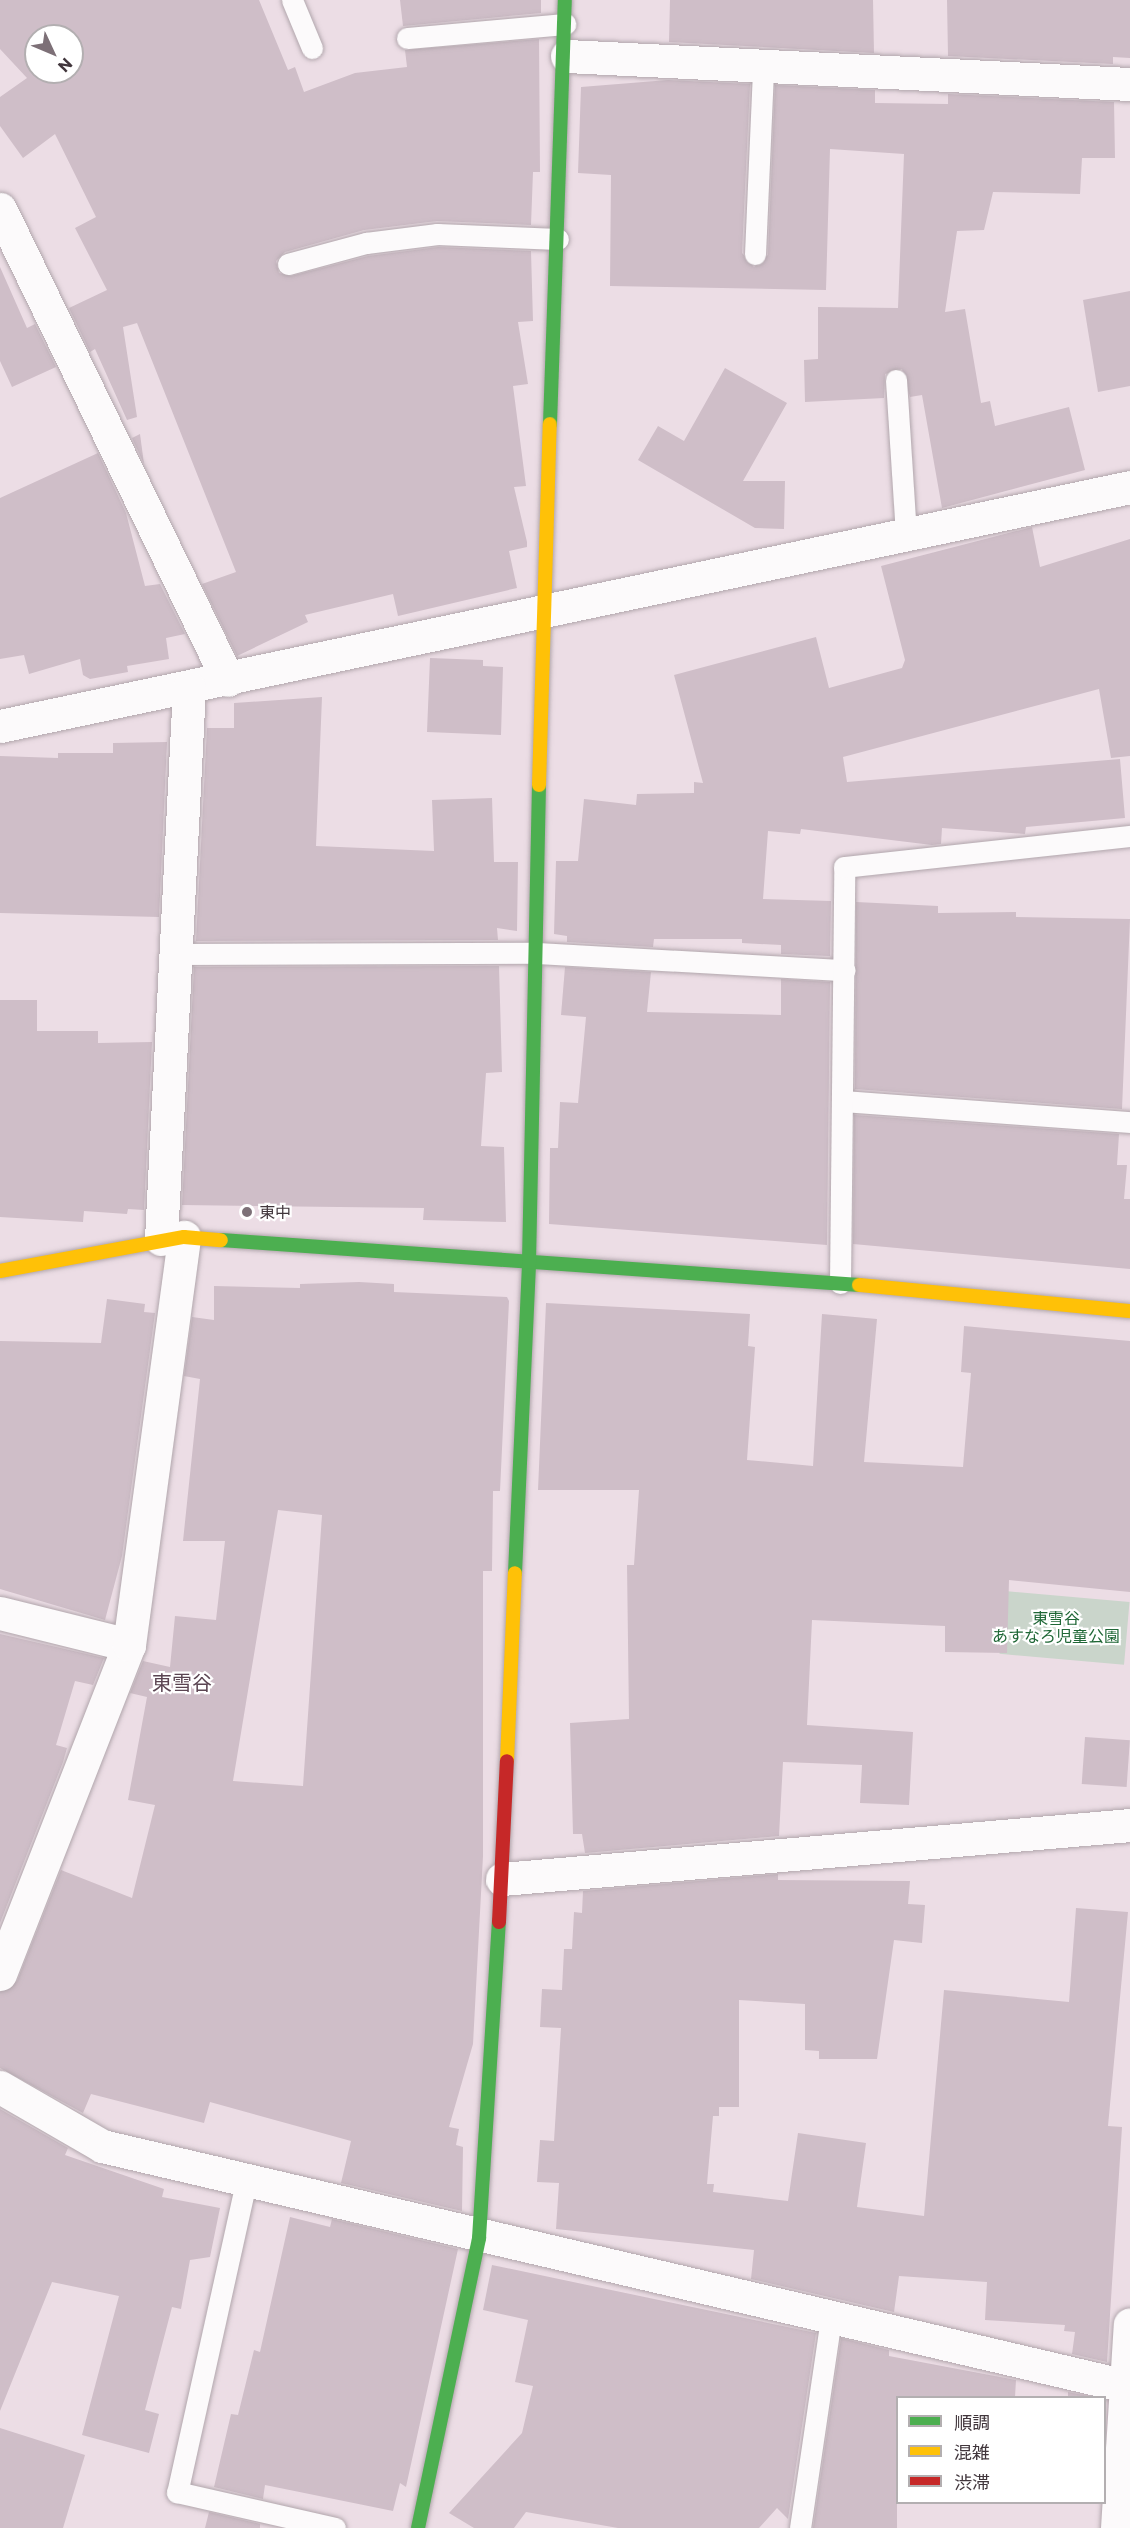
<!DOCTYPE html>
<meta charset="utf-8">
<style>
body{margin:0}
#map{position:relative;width:1130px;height:2528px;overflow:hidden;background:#ecdde5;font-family:Commissioner,"Noto Sans JP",sans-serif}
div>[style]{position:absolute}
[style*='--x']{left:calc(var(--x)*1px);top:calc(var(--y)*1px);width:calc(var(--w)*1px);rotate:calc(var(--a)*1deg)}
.green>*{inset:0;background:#cad5cb;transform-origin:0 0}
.building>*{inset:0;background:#cfbec8;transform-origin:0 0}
.roads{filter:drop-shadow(0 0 2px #b1a6ac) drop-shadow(0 0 2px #b1a6ac)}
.lane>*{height:21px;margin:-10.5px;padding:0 10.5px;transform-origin:10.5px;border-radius:10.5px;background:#fcfafb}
.street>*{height:33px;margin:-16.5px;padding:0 16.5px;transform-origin:16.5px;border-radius:16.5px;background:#fcfafb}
.fast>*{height:14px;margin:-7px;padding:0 7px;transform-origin:7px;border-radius:7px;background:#4caf50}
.slow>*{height:14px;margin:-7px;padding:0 7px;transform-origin:7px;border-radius:7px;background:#ffc107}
.jam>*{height:14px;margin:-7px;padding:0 7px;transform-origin:7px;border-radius:7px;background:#c62828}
.dots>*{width:16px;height:16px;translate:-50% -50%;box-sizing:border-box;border:3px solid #fff;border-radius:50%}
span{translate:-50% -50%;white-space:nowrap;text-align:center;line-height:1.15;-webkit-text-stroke:4.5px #fff;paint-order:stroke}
.poi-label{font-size:16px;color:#41363c}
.left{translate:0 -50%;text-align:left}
.park-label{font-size:16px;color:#1f6736}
.quarter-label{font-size:20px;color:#5b4552}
.legend{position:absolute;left:896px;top:2396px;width:210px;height:108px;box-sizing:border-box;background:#fff;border:2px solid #b3afb1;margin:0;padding:8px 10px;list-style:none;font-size:18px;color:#41363c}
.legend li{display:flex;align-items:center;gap:12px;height:30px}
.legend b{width:30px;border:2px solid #b3afb1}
.north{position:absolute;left:24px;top:24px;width:60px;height:60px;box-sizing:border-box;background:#fff;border:2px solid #b3afb1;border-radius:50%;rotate:134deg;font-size:16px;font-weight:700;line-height:24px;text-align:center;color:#41363c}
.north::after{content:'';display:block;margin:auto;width:21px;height:27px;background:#7d7077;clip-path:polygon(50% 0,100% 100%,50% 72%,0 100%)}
</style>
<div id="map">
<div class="green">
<i style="left:1005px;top:1591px;width:125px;height:63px;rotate:5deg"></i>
</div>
<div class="building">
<i style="clip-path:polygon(evenodd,0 0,259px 0,288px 70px,295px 67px,304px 92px,355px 73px,407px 67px,405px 50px,539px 39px,540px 172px,533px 172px,531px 225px,437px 221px,364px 230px,285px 252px,276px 261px,279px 273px,291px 276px,368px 256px,438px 247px,531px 251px,533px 321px,518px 322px,528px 384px,513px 386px,526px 486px,514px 487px,527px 542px,527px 547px,509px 551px,517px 588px,398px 616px,393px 594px,305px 615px,308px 622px,237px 656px,202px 584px,236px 572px,137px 323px,123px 327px,137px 417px,127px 420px,95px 349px,90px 352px,69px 308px,107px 290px,75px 228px,96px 217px,55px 134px,23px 158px,0 126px,0 97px,27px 78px,0 49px,0 0,36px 36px,72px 36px,72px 72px,36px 72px,36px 36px)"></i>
<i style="clip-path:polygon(400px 0,541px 0,541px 13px,403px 26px)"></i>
<i style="clip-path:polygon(670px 0,873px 0,874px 53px,669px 42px)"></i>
<i style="clip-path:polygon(947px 0,1130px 0,1130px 58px,1113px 57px,1113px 64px,948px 56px)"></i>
<i style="clip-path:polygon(668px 80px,750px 84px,742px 253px,754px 267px,768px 255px,775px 85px,875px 90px,875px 103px,948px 104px,948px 94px,1114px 102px,1115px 158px,1082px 158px,1080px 194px,993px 192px,984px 230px,957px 231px,945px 312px,965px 309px,981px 403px,990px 401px,995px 426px,1069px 407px,1085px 470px,942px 508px,922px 395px,910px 397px,902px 369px,885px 374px,884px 398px,805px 402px,804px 360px,818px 359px,818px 307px,898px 308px,904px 154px,830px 149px,826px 290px,610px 286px,611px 175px,578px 173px,581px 87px)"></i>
<i style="clip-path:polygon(0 267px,27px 328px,35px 324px,56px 367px,12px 387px,0 361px)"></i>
<i style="clip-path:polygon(1130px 291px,1130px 386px,1098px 392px,1083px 300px)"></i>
<i style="clip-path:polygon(725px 368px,787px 403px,743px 481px,785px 481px,784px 529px,755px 528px,638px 460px,658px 426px,684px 441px)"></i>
<i style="clip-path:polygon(140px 434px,144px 464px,132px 438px)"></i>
<i style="clip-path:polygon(98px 453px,126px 513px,145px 586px,160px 584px,185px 634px,166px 638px,169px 659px,127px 666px,128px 672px,90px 679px,83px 675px,80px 659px,29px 674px,24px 655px,0 659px,0 498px)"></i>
<i style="clip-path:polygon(1032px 527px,1040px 567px,1130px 539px,1130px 756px,1111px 758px,1099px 689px,843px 757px,847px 782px,1120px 759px,1125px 818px,1026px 827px,1025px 834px,942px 828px,941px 844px,932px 845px,801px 829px,800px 834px,768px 831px,763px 899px,831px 901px,830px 956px,781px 954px,781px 945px,742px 943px,742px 939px,654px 939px,653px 947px,567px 942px,567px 936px,554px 934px,556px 861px,578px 861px,584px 799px,636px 805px,637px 794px,694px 793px,694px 782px,703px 783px,674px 675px,816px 637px,829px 688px,902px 668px,905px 660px,881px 566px)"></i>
<i style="clip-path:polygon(430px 658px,483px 660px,483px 666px,503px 667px,501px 735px,427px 732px)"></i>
<i style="clip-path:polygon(322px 697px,316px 846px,434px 851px,432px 800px,492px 798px,494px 862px,518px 862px,517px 931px,497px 928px,498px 940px,196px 941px,207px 728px,234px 728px,234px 703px)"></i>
<i style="clip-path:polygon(167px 742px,159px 917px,0 913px,0 756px,58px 758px,58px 753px,113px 753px,113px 743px)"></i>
<i style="clip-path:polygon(856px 902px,938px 906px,938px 913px,1016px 912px,1016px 917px,1130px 919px,1122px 1109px,855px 1089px)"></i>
<i style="clip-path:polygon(499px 966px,502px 1072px,486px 1073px,481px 1146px,504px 1147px,506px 1222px,423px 1220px,424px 1208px,182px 1205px,194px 967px)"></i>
<i style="clip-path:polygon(565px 967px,651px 972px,647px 1012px,781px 1015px,781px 979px,830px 982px,827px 1245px,549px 1224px,550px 1148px,558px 1148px,560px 1102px,578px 1103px,586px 1017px,561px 1015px)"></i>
<i style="clip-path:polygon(0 1000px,37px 1000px,37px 1031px,98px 1031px,98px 1043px,152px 1042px,144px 1210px,128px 1209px,127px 1214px,84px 1211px,83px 1222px,0 1217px)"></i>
<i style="clip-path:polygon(854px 1115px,1119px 1134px,1117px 1165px,1127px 1165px,1124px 1199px,1130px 1199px,1130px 1269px,853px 1244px)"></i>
<i style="clip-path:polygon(evenodd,359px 1282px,394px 1284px,394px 1292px,507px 1297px,509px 1301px,500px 1491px,493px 1491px,492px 1571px,483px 1571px,483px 1856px,473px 2044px,449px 2127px,459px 2129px,456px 2145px,463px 2147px,462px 2211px,341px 2183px,351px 2141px,210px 2102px,204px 2123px,91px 2094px,83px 2113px,0 2068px,0 1992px,17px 1981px,61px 1870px,132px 1898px,155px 1805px,128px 1800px,147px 1697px,130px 1693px,143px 1661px,170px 1667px,175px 1616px,216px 1620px,225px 1541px,183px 1541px,200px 1379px,184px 1376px,192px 1317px,214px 1320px,214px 1286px,300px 1288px,300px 1284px,359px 1282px,278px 1510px,322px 1515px,303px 1786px,233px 1781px,278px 1510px)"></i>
<i style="clip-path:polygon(107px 1299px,145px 1304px,144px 1312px,155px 1313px,122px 1556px,105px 1620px,0 1589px,0 1341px,101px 1343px)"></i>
<i style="clip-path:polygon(546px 1303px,750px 1314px,748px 1346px,755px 1347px,747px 1460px,813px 1466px,822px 1314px,877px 1319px,864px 1462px,963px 1467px,971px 1373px,961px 1372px,964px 1326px,1130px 1341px,1130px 1592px,1009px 1580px,1007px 1653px,945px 1652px,945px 1626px,812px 1620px,807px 1725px,913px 1732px,909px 1805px,860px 1803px,862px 1765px,783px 1762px,779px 1836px,585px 1853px,582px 1834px,573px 1834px,570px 1723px,629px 1719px,627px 1565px,634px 1565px,639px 1490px,538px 1490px)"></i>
<i style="clip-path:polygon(0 1634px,104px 1658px,93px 1685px,75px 1681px,56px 1745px,67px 1748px,63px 1762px,0 1923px)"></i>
<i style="left:1085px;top:1737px;width:45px;height:47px;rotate:4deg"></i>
<i style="clip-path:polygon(778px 1874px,778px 1880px,910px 1881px,908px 1904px,925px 1905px,922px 1943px,894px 1940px,877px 2059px,819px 2059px,819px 2051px,805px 2050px,805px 2004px,739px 2000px,739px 2107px,719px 2107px,719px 2116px,713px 2116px,707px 2184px,714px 2184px,713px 2192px,788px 2201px,798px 2133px,866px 2143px,857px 2207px,924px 2216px,944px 1990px,1069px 2002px,1076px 1908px,1128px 1912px,1108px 2126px,1122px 2127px,1107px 2362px,1072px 2354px,1075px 2332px,1064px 2331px,1065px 2325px,985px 2320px,987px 2282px,899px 2276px,894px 2312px,751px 2279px,754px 2250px,556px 2229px,559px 2183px,537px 2182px,540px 2140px,554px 2141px,561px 2028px,540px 2027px,542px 1989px,562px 1990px,564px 1949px,572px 1949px,574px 1912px,582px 1913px,583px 1891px)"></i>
<i style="clip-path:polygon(0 2109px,68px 2148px,65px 2155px,164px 2189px,162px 2197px,220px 2208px,210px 2257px,190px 2260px,181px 2309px,172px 2307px,145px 2410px,159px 2414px,149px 2453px,82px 2435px,119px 2296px,52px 2282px,0 2411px)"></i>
<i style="clip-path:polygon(290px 2217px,330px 2227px,332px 2219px,458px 2249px,406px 2487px,400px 2483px,393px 2511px,265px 2485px,263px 2499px,214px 2487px,231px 2414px,238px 2415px,254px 2350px,260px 2352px)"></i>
<i style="clip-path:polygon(492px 2265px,816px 2333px,788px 2519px,777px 2508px,759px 2528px,618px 2528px,526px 2512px,514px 2528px,474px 2528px,449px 2513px,522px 2433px,533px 2386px,515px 2382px,528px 2320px,483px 2310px)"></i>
<i style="clip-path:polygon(841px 2338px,889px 2350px,889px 2356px,1016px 2380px,1015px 2397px,897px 2397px,897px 2528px,813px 2528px)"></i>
<i style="clip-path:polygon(1068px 2392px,1093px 2397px,1068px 2397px)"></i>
<i style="clip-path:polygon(0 2428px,85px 2455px,63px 2528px,0 2528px)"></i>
<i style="clip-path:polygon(209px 2512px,260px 2524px,260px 2528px,205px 2528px)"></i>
</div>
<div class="roads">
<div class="lane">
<i style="--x:292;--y:0;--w:52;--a:67.4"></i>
<i style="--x:407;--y:38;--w:159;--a:-5.1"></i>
<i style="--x:755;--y:254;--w:185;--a:-87.5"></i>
<i style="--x:288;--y:264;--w:81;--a:-15.1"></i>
<i style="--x:366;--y:243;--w:72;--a:-7.2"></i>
<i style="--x:437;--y:234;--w:121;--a:2.4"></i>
<i style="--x:896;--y:380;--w:156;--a:86.3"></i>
<i style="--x:174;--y:954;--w:363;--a:-0.2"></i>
<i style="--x:537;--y:953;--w:308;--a:3.2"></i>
<i style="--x:843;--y:1101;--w:288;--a:4.2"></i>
<i style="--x:840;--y:1283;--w:416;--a:-89.4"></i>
<i style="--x:844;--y:867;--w:288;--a:-6.2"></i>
<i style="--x:246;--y:2182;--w:318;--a:102.5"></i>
<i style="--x:177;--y:2492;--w:162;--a:12.8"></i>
<i style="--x:800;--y:2528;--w:211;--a:-81.6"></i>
</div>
<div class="street">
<i style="--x:567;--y:56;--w:564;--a:2.85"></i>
<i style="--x:0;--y:209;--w:523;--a:64.17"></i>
<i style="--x:0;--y:726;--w:1155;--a:-11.94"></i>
<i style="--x:161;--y:1239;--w:552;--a:-87.09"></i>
<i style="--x:0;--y:1613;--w:133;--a:13.9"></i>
<i style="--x:502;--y:1879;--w:630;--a:-4.91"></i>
<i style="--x:0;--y:1974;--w:353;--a:-68.6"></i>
<i style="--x:129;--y:1645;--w:412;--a:-82.3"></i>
<i style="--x:0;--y:2087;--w:118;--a:30"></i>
<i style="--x:102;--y:2146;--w:1056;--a:13.19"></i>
<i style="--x:1117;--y:2528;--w:204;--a:-86.4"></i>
</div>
<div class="fast">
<i style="--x:550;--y:424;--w:424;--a:-88"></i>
<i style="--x:221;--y:1240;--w:640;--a:4.03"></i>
<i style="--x:515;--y:1573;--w:311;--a:-87.4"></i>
<i style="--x:529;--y:1262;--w:477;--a:-88.8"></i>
<i style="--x:418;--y:2528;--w:296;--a:-78.1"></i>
<i style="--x:479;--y:2238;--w:317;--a:-86.4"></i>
</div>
<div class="slow">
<i style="--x:539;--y:785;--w:361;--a:-88.3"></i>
<i style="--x:0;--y:1271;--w:187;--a:-10.5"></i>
<i style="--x:184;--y:1237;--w:37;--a:5"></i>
<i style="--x:859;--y:1285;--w:272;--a:5.5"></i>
<i style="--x:507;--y:1761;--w:188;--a:-87.6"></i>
</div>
<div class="jam">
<i style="--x:499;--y:1922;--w:161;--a:-87.2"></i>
</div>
</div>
<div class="dots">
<i style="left:247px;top:1212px;background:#7d7077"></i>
</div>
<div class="poi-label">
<span class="left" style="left:259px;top:1212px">東中</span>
</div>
<div class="park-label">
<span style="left:1056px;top:1627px">東雪谷<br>あすなろ児童公園</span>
</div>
<div class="quarter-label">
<span style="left:182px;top:1682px">東雪谷</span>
</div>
<ul class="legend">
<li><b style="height:8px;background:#4caf50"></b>順調</li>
<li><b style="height:8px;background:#ffc107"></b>混雑</li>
<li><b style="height:8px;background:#c62828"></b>渋滞</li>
</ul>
<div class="north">N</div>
</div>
